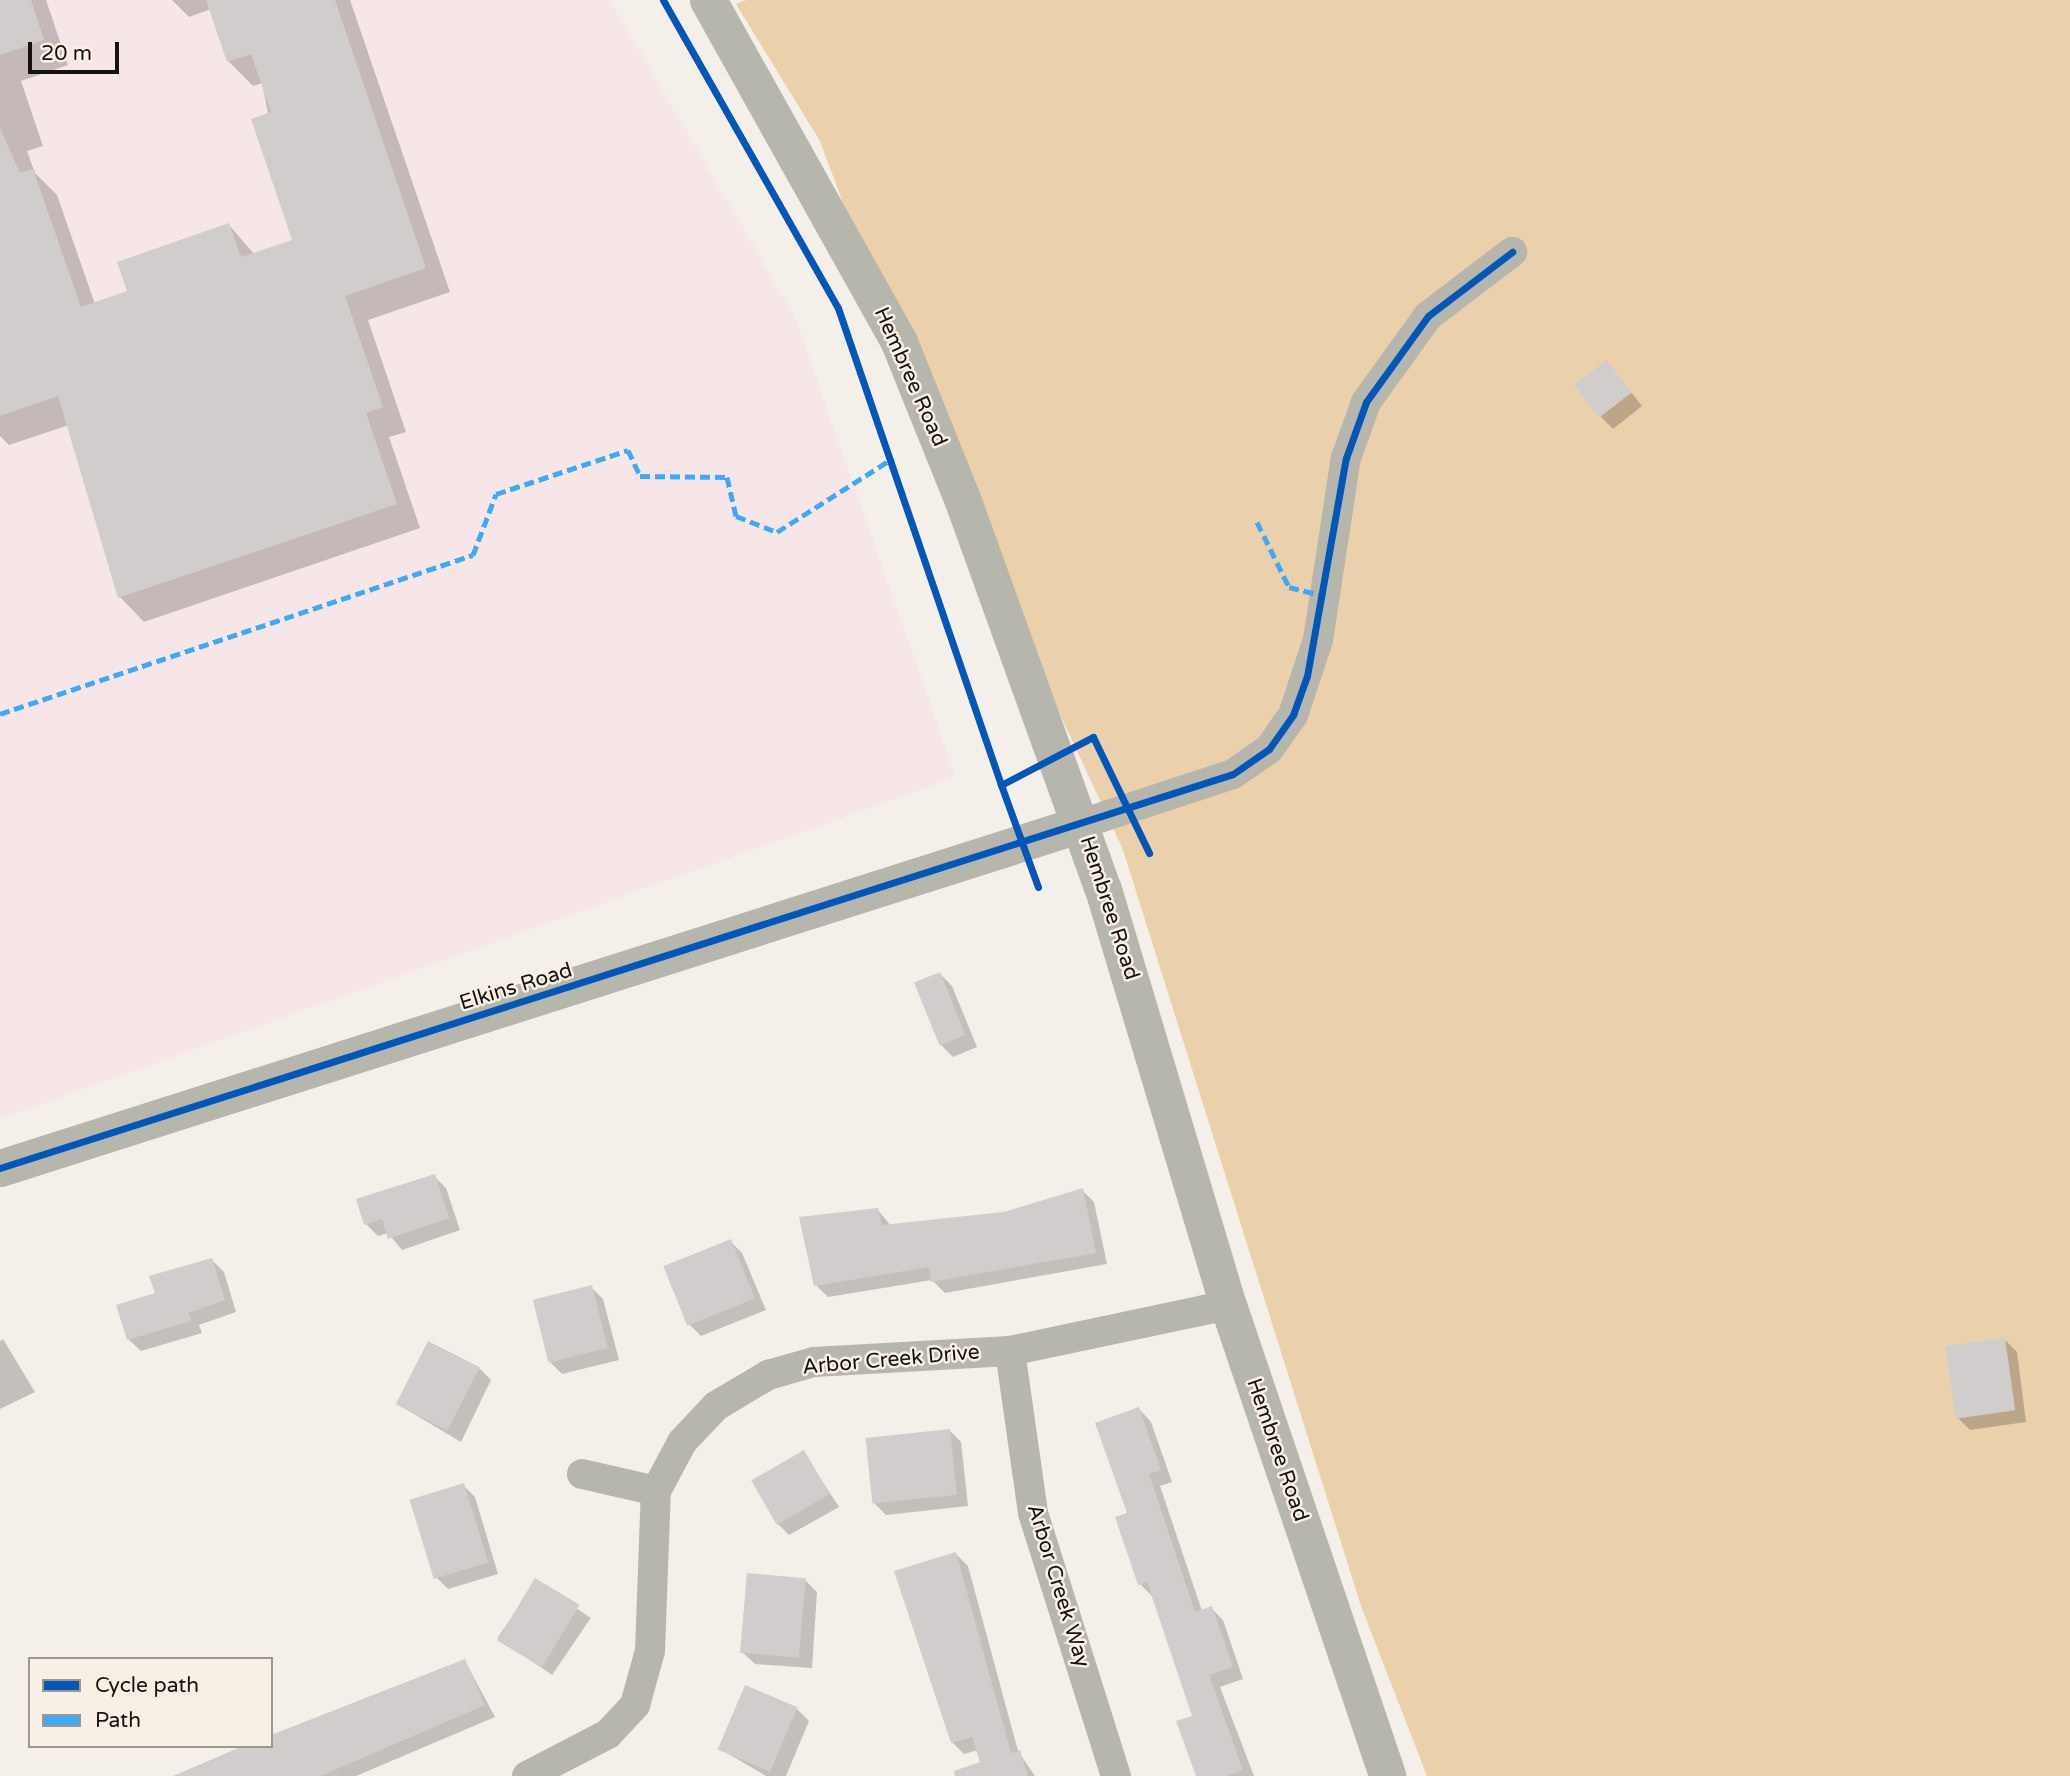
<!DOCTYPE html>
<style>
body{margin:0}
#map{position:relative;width:2070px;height:1776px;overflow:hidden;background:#f4efe9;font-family:"Varela Round",sans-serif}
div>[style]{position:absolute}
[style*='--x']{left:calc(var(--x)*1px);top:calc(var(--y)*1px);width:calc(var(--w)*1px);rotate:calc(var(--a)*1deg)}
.education>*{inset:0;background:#f7e6e7}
.green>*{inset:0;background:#ebd0ac}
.shadow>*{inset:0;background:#0003;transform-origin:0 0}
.building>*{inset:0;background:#d0cdcc;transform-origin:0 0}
.minor>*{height:30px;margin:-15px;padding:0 15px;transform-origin:15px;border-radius:15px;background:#b6b6ad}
.tertiary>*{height:37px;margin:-18.5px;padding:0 18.5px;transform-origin:18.5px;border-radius:18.5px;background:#b6b6ad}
.quiet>*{height:5px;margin-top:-2.5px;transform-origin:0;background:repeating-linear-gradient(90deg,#3fa9f5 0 10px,transparent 0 15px)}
.cycleway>*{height:7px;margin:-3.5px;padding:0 3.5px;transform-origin:3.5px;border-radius:3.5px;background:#0057b8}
span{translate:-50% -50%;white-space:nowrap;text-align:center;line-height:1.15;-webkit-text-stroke:5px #f8efe5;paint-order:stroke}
.street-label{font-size:21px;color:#15120f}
.legend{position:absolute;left:28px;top:1657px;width:245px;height:91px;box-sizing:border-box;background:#f8efe5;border:2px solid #9d978f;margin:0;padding:9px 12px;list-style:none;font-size:21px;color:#15120f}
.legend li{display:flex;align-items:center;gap:14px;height:35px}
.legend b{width:35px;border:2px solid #9d978f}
.scale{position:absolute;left:28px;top:42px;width:91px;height:32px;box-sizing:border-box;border:4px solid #15120f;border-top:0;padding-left:9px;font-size:21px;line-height:24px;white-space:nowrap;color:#15120f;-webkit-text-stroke:5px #f8efe5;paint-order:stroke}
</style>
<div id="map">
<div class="education">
<i style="clip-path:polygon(0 0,610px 0,795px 317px,956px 777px,0 1119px)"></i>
</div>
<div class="green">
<i style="clip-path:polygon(746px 0,2070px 0,2070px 1776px,1427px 1776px,1361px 1606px,1123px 850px,923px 419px,820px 141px,736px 4px)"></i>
</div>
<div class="shadow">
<i style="clip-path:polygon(0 0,46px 0,68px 65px,21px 81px,43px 146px,27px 151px,35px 173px,57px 195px,95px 304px,129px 292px,229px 225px,255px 255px,294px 241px,262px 83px,253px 86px,228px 61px,211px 9px,189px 17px,172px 0,350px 0,450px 292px,368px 320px,406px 432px,389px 437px,420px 528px,144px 622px,120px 597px,69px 425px,9px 445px,0 436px)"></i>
<i style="clip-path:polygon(1607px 362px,1642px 406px,1613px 429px,1601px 417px)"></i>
<i style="clip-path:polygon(940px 974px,952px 986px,977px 1047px,953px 1057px,941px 1045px)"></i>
<i style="clip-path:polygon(434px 1176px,446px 1188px,460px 1230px,402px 1250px,388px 1233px,378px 1236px,366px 1224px)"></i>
<i style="clip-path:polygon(1082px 1190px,1094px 1202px,1107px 1264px,945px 1293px,932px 1280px,828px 1297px,816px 1285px,878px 1210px,891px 1226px,1004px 1214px)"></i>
<i style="clip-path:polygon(730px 1241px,742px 1253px,766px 1310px,701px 1336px,689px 1324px)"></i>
<i style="clip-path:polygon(212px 1260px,224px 1272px,236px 1312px,199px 1325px,202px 1333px,141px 1351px,128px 1339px,157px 1294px)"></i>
<i style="clip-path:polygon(591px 1287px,603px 1299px,619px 1360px,562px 1374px,550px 1362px)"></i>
<i style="clip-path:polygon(3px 1339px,35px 1392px,0 1409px,0 1341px)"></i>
<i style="clip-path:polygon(2005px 1340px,2017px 1352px,2026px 1422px,1970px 1430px,1958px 1418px)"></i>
<i style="clip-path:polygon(479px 1368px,491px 1380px,461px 1442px,399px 1405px)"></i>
<i style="clip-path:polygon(1139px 1409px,1151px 1422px,1172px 1482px,1160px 1486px,1202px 1611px,1211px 1608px,1223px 1620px,1243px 1679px,1220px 1687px,1254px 1776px,1199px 1776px,1194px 1717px,1152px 1596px,1140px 1584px,1129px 1514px)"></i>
<i style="clip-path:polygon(949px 1430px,961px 1442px,968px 1506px,886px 1515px,874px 1503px)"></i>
<i style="clip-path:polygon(804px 1453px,839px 1507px,789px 1535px,777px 1523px)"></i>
<i style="clip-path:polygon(463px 1485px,475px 1497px,498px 1574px,448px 1589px,436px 1577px)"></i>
<i style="clip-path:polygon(956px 1554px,968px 1566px,1018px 1751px,1035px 1776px,987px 1776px,978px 1750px,964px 1754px,952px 1742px)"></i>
<i style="clip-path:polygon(805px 1580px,817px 1592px,812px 1668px,755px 1664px,742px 1652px)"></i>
<i style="left:536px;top:1581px;width:66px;height:69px;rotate:34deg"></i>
<i style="clip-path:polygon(465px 1661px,495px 1717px,356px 1776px,209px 1776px)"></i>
<i style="clip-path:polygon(797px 1709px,809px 1721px,786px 1776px,766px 1776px,720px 1749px)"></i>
</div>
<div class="building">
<i style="clip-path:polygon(0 0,31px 0,44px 40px,0 55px)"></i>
<i style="clip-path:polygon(206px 0,335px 0,426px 268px,345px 296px,383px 407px,366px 413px,397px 504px,118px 598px,58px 396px,0 416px,0 128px,20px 173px,33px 169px,81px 307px,127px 291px,117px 262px,229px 223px,241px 257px,292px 240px,251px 119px,271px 112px,251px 54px,227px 62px)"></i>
<i style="left:1607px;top:360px;width:41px;height:41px;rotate:53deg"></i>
<i style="left:940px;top:972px;width:68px;height:28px;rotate:68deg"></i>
<i style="clip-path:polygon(435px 1174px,449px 1218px,388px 1239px,382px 1219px,364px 1225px,356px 1199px)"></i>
<i style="clip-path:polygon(1083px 1188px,1096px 1253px,931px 1282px,929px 1267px,814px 1286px,799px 1217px,878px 1208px,882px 1225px,1004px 1212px)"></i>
<i style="left:731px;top:1239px;width:64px;height:73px;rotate:68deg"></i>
<i style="clip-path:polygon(212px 1258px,225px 1300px,188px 1313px,191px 1321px,127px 1340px,116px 1305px,155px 1293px,149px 1276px)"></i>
<i style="left:592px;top:1285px;width:65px;height:61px;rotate:76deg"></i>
<i style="left:2005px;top:1338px;width:73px;height:60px;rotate:82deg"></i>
<i style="left:428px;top:1341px;width:58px;height:71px;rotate:27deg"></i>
<i style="clip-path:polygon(1139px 1407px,1161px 1470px,1149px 1474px,1195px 1612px,1212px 1606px,1233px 1667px,1209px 1675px,1243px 1770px,1227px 1776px,1196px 1776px,1176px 1721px,1192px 1716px,1147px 1582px,1138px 1585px,1115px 1517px,1127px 1513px,1095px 1423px)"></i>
<i style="left:950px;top:1429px;width:66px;height:85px;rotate:84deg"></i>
<i style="left:804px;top:1450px;width:51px;height:61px;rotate:60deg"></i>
<i style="left:464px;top:1483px;width:83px;height:57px;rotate:73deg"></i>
<i style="clip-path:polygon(956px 1552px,1011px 1753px,1020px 1750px,1028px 1776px,955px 1776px,954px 1771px,980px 1762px,972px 1737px,951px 1743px,894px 1571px)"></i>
<i style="left:747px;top:1573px;width:59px;height:80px;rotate:5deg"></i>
<i style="left:535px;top:1578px;width:52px;height:73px;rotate:31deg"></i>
<i style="clip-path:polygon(465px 1659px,485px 1705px,321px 1776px,173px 1776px,243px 1746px,271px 1746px,271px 1735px)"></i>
<i style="left:745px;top:1685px;width:57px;height:70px;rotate:23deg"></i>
</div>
<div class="minor">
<i style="--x:1081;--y:824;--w:160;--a:-18.2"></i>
<i style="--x:1233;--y:774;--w:44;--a:-34.8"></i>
<i style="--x:1269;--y:749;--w:42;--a:-54.8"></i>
<i style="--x:1293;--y:715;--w:79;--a:-71.6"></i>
<i style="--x:1318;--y:640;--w:184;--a:-81.3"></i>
<i style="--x:1346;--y:458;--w:59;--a:-70.3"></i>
<i style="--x:1366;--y:402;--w:106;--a:-54.2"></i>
<i style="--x:1428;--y:316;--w:106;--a:-37.3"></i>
<i style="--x:1010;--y:1351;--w:164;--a:81.9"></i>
<i style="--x:1033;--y:1513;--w:276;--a:72.5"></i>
<i style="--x:582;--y:1474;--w:76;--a:12.9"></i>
<i style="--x:527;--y:1776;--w:91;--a:-27.4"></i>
<i style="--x:608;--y:1734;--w:40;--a:-47"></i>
<i style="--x:635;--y:1705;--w:56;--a:-74.5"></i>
<i style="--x:650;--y:1651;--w:160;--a:-87.9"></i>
<i style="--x:656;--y:1491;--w:55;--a:-62"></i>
<i style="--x:682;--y:1442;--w:50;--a:-46.6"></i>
<i style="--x:716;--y:1406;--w:61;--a:-30.8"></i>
<i style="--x:768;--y:1375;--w:48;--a:-15.8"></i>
<i style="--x:814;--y:1362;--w:196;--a:-3.2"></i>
<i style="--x:1010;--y:1351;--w:223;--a:-11.9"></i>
</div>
<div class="tertiary">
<i style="--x:708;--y:0;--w:392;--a:60.8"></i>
<i style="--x:899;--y:342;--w:171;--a:68.1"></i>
<i style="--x:963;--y:501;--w:412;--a:70.2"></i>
<i style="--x:1103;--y:889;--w:434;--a:73.3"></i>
<i style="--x:1228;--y:1305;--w:497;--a:71.3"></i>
<i style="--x:0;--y:1168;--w:1134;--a:-17.65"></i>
</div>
<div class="quiet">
<i style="--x:1257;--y:522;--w:72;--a:63.8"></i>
<i style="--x:1289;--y:587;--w:34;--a:14"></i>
<i style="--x:0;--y:714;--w:499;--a:-18.6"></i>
<i style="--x:473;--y:555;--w:65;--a:-69.3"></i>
<i style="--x:496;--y:494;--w:139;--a:-18.4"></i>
<i style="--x:628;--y:450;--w:29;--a:65"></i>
<i style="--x:640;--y:476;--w:87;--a:0.7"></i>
<i style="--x:727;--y:477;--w:40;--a:77"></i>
<i style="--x:736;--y:516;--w:44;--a:21.3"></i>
<i style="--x:777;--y:532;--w:138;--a:-32.5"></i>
</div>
<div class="cycleway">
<i style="--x:663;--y:0;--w:354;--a:60.4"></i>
<i style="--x:838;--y:308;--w:504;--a:71.13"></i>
<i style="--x:1038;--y:887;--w:109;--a:-109.9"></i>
<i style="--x:1001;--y:785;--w:104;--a:-27.6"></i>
<i style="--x:1093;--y:737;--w:129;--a:64.2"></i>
<i style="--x:0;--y:1168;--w:1294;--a:-17.72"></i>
<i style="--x:1233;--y:774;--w:44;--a:-34.8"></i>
<i style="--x:1269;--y:749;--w:42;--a:-54.8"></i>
<i style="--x:1293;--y:715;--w:41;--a:-70.3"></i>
<i style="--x:1307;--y:676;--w:221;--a:-79.9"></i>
<i style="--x:1346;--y:458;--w:59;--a:-70.3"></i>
<i style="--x:1366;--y:402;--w:106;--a:-54.2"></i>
<i style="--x:1428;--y:316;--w:106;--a:-37.3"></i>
</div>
<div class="street-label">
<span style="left:910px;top:377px;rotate:66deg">Hembree Road</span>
<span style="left:1109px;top:908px;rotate:72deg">Hembree Road</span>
<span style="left:516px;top:987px;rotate:-17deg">Elkins Road</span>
<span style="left:891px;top:1360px;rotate:-5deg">Arbor Creek Drive</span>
<span style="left:1277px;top:1450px;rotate:71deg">Hembree Road</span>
<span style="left:1058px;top:1586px;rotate:73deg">Arbor Creek Way</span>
</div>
<ul class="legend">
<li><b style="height:9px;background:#0057b8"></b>Cycle path</li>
<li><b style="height:9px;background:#3fa9f5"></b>Path</li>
</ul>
<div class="scale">20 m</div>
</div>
